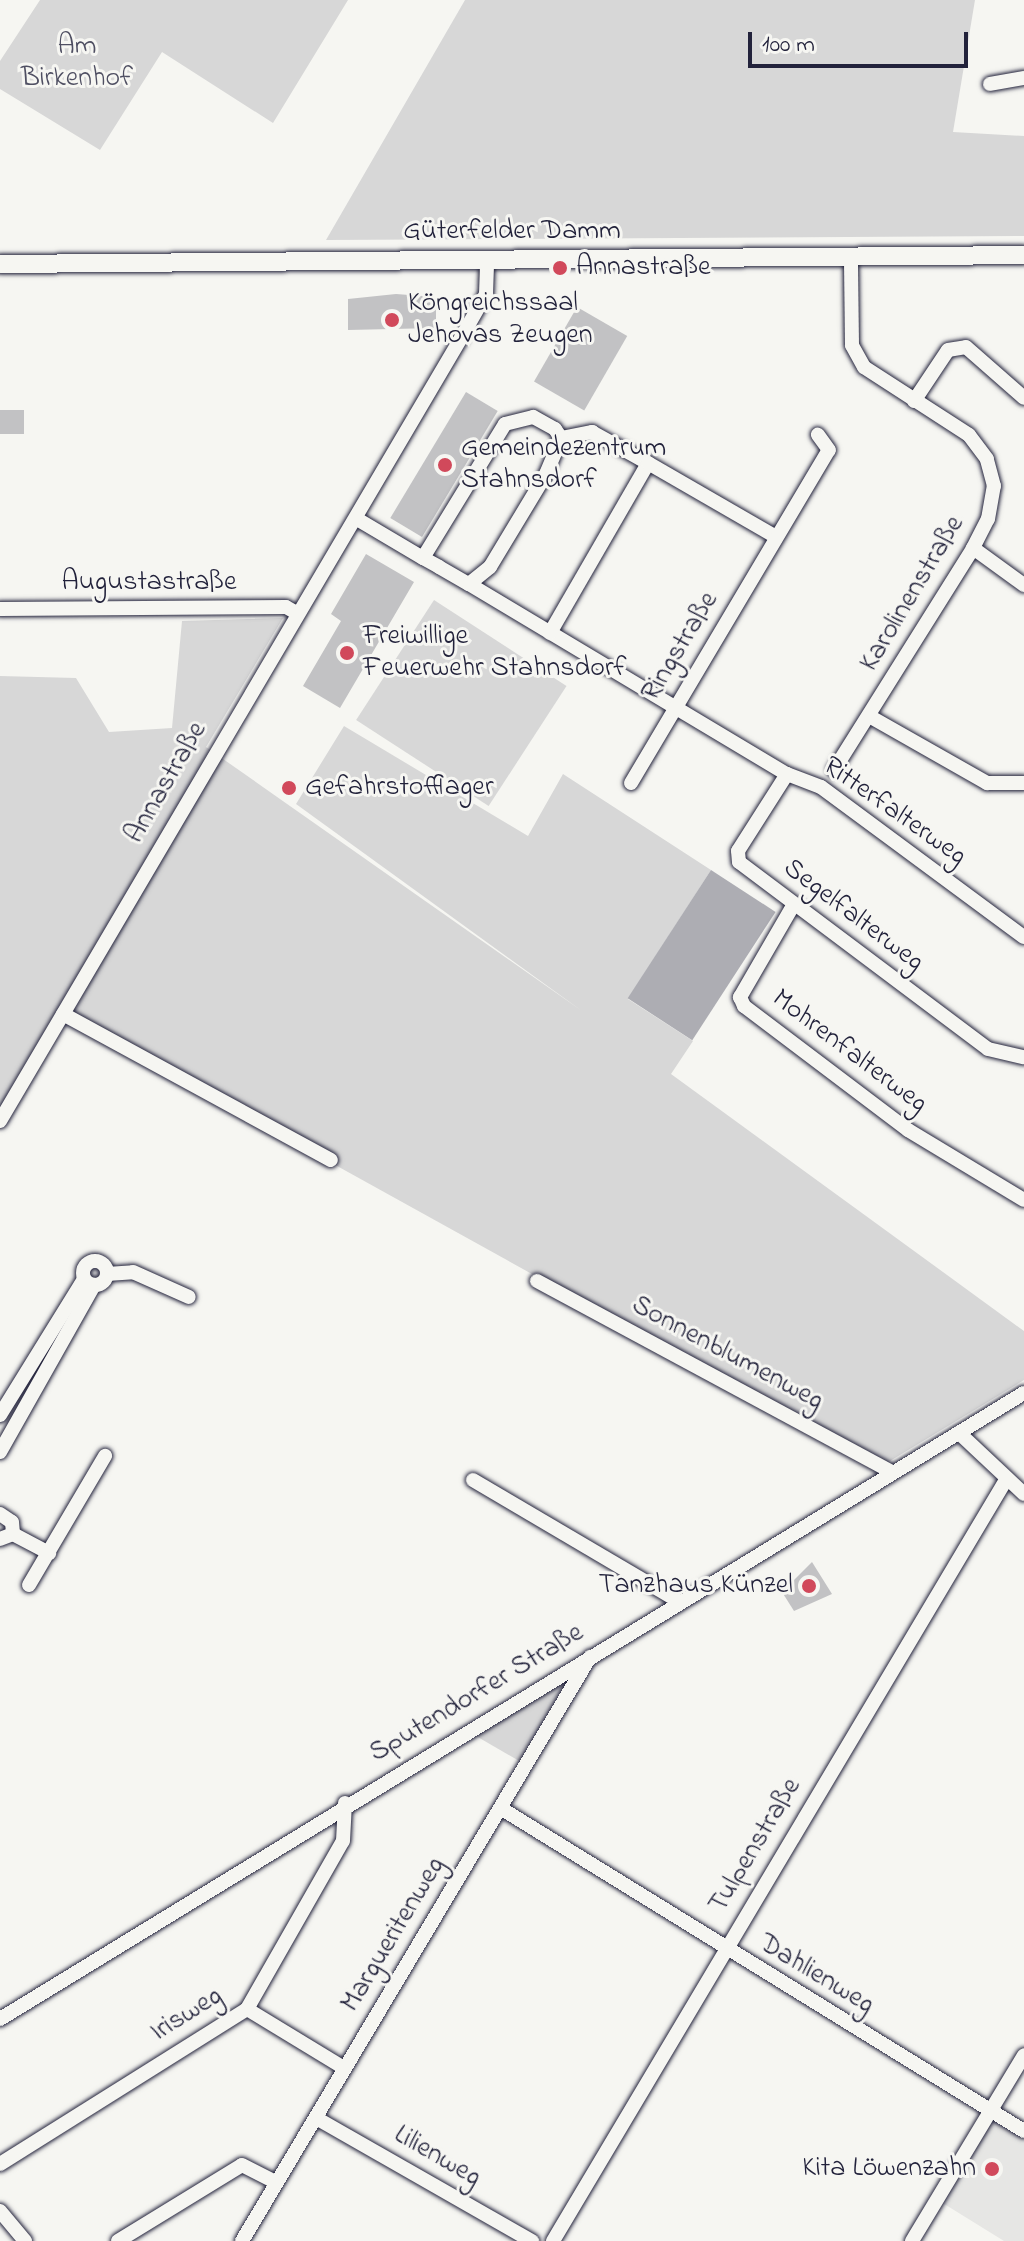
<!DOCTYPE html>
<meta charset="utf-8">
<style>
body{margin:0}
#map{position:relative;width:1024px;height:2241px;overflow:hidden;background:#f6f6f2;font-family:"Indie Flower",sans-serif}
div>[style]{position:absolute}
[style*='--x']{left:calc(var(--x)*1px);top:calc(var(--y)*1px);width:calc(var(--w)*1px);rotate:calc(var(--a)*1deg)}
.built>*{inset:0;background:#e6e6e4}
.green>*{inset:0;background:#d7d7d7;transform-origin:0 0}
.water>*{inset:0;background:#adadb3;transform-origin:0 0}
.building>*{inset:0;background:#c2c2c4;transform-origin:0 0}
.roads{filter:drop-shadow(0 0 2px #22223b) drop-shadow(0 0 2px #22223b)}
.minor>*{height:14px;margin:-7px;padding:0 7px;transform-origin:7px;border-radius:7px;background:#f6f6f2}
.minor>.ring{margin:-7px;padding:0;box-sizing:content-box;background:none;border:14px solid #f6f6f2;border-radius:50%}
.tertiary>*{height:18px;margin:-9px;padding:0 9px;transform-origin:9px;border-radius:9px;background:#f6f6f2}
.dots>*{width:22px;height:22px;translate:-50% -50%;box-sizing:border-box;border:4px solid #f6f6f2;border-radius:50%}
span{translate:-50% -50%;white-space:nowrap;text-align:center;line-height:1.15;-webkit-text-stroke:6px #f6f6f2;paint-order:stroke}
.park-label{font-size:28px;color:#4f4f62}
.street-label{font-size:28px;color:#22223b}
.poi-label{font-size:28px;color:#22223b}
.left{translate:0 -50%;text-align:left}
.right{translate:-100% -50%;text-align:right}
.scale{position:absolute;left:748px;top:32px;width:220px;height:36px;box-sizing:border-box;border:4px solid #22223b;border-top:0;padding-left:10px;font-size:24px;line-height:28px;white-space:nowrap;color:#22223b;-webkit-text-stroke:6px #f6f6f2;paint-order:stroke}
</style>
<div id="map">
<div class="built">
<i style="clip-path:polygon(992px 2118px,1024px 2137px,1024px 2241px,1004px 2241px,941px 2202px)"></i>
</div>
<div class="green">
<i style="clip-path:polygon(40px 0,348px 0,273px 123px,162px 52px,100px 150px,0 89px,0 61px)"></i>
<i style="clip-path:polygon(465px 0,975px 0,953px 132px,1024px 136px,1024px 236px,326px 240px)"></i>
<i style="left:434px;top:600px;width:158px;height:143px;rotate:33deg"></i>
<i style="clip-path:polygon(283px 618px,206px 747px,582px 1011px,296px 804px,344px 726px,528px 836px,563px 774px,711px 870px,628px 999px,693px 1041px,671px 1074px,1024px 1331px,1024px 1380px,880px 1467px,63px 1014px,0 1121px,0 676px,76px 678px,109px 732px,172px 728px,182px 621px)"></i>
<i style="clip-path:polygon(562px 1682px,566px 1687px,521px 1762px,476px 1736px)"></i>
</div>
<div class="water">
<i style="left:711px;top:870px;width:77px;height:153px;rotate:33deg"></i>
</div>
<div class="building">
<i style="clip-path:polygon(396px 294px,436px 297px,436px 328px,348px 330px,348px 299px)"></i>
<i style="left:577px;top:307px;width:58px;height:86px;rotate:30deg"></i>
<i style="left:466px;top:392px;width:37px;height:147px;rotate:31deg"></i>
<i style="left:24px;top:410px;width:24px;height:24px;rotate:90deg"></i>
<i style="clip-path:polygon(366px 554px,414px 582px,340px 708px,303px 686px,341px 621px,331px 614px)"></i>
<i style="clip-path:polygon(812px 1562px,832px 1594px,794px 1611px,782px 1592px)"></i>
</div>
<div class="roads">
<div class="minor">
<i style="--x:990;--y:84;--w:35;--a:-10"></i>
<i style="--x:914;--y:401;--w:61;--a:-56.3"></i>
<i style="--x:948;--y:350;--w:18;--a:-9"></i>
<i style="--x:966;--y:347;--w:77;--a:41.3"></i>
<i style="--x:561;--y:438;--w:32;--a:-11"></i>
<i style="--x:592;--y:432;--w:64;--a:29"></i>
<i style="--x:357;--y:519;--w:77;--a:30.6"></i>
<i style="--x:423;--y:558;--w:18;--a:29"></i>
<i style="--x:439;--y:567;--w:34;--a:30"></i>
<i style="--x:469;--y:584;--w:27;--a:-39"></i>
<i style="--x:490;--y:567;--w:109;--a:-58.9"></i>
<i style="--x:546;--y:474;--w:39;--a:-67"></i>
<i style="--x:561;--y:438;--w:11;--a:-124"></i>
<i style="--x:555;--y:429;--w:25;--a:-151"></i>
<i style="--x:533;--y:417;--w:29;--a:166"></i>
<i style="--x:505;--y:424;--w:157;--a:121.5"></i>
<i style="--x:973;--y:548;--w:63;--a:36"></i>
<i style="--x:469;--y:584;--w:370;--a:30.9"></i>
<i style="--x:787;--y:774;--w:36;--a:21"></i>
<i style="--x:821;--y:787;--w:252;--a:36.5"></i>
<i style="--x:0;--y:609;--w:286;--a:-0.4"></i>
<i style="--x:286;--y:607;--w:13;--a:29"></i>
<i style="--x:550;--y:633;--w:196;--a:-60"></i>
<i style="--x:648;--y:463;--w:148;--a:30"></i>
<i style="--x:869;--y:716;--w:136;--a:29.6"></i>
<i style="--x:987;--y:783;--w:37;--a:0"></i>
<i style="--x:834;--y:770;--w:262;--a:-57.9"></i>
<i style="--x:973;--y:548;--w:33;--a:-63"></i>
<i style="--x:988;--y:519;--w:34;--a:-80"></i>
<i style="--x:994;--y:486;--w:28;--a:-105"></i>
<i style="--x:987;--y:459;--w:30;--a:-127"></i>
<i style="--x:969;--y:435;--w:125;--a:-147.1"></i>
<i style="--x:864;--y:367;--w:25;--a:-119"></i>
<i style="--x:852;--y:345;--w:87;--a:-90.7"></i>
<i style="--x:787;--y:774;--w:91;--a:122.5"></i>
<i style="--x:738;--y:851;--w:11;--a:85"></i>
<i style="--x:739;--y:862;--w:311;--a:36.9"></i>
<i style="--x:988;--y:1049;--w:37;--a:13"></i>
<i style="--x:631;--y:783;--w:387;--a:-59.3"></i>
<i style="--x:829;--y:450;--w:19;--a:-126"></i>
<i style="--x:794;--y:904;--w:108;--a:120.1"></i>
<i style="--x:740;--y:997;--w:10;--a:66"></i>
<i style="--x:744;--y:1006;--w:206;--a:37.1"></i>
<i style="--x:908;--y:1130;--w:135;--a:31.1"></i>
<i style="--x:63;--y:1014;--w:305;--a:28.6"></i>
<i style="--x:0;--y:1121;--w:909;--a:-59.51"></i>
<i style="--x:461;--y:338;--w:51;--a:-60.4"></i>
<i style="--x:486;--y:294;--w:34;--a:-88"></i>
<i class="ring" style="left:83px;top:1261px;width:10px;height:10px"></i>
<i style="--x:107;--y:1274;--w:26;--a:-4"></i>
<i style="--x:133;--y:1272;--w:61;--a:24.1"></i>
<i style="--x:537;--y:1281;--w:402;--a:28.3"></i>
<i style="--x:0;--y:1415;--w:160;--a:-58.3"></i>
<i style="--x:959;--y:1433;--w:89;--a:43.2"></i>
<i style="--x:0;--y:1452;--w:192;--a:-60.6"></i>
<i style="--x:473;--y:1480;--w:240;--a:30.5"></i>
<i style="--x:0;--y:1514;--w:14;--a:34"></i>
<i style="--x:12;--y:1522;--w:12;--a:85"></i>
<i style="--x:13;--y:1534;--w:14;--a:159"></i>
<i style="--x:13;--y:1534;--w:41;--a:27.8"></i>
<i style="--x:29;--y:1585;--w:150;--a:-59.5"></i>
<i style="--x:502;--y:1809;--w:613;--a:31.67"></i>
<i style="--x:247;--y:2009;--w:114;--a:31.3"></i>
<i style="--x:0;--y:2019;--w:1200;--a:-31.44"></i>
<i style="--x:316;--y:2118;--w:249;--a:29.7"></i>
<i style="--x:0;--y:2164;--w:292;--a:-32.1"></i>
<i style="--x:247;--y:2009;--w:193;--a:-60.3"></i>
<i style="--x:343;--y:1841;--w:38;--a:-87"></i>
<i style="--x:0;--y:2211;--w:39;--a:50"></i>
<i style="--x:118;--y:2241;--w:145;--a:-31.5"></i>
<i style="--x:242;--y:2165;--w:38;--a:27"></i>
<i style="--x:242;--y:2241;--w:680;--a:-59.21"></i>
<i style="--x:553;--y:2241;--w:886;--a:-59.24"></i>
<i style="--x:912;--y:2241;--w:217;--a:-58.9"></i>
</div>
<div class="tertiary">
<i style="--x:0;--y:264;--w:1024;--a:-0.5"></i>
</div>
</div>
<div class="dots">
<i style="left:560px;top:268px;background:#d1495b"></i>
<i style="left:392px;top:320px;background:#d1495b"></i>
<i style="left:445px;top:465px;background:#d1495b"></i>
<i style="left:347px;top:653px;background:#d1495b"></i>
<i style="left:289px;top:788px;background:#d1495b"></i>
<i style="left:809px;top:1586px;background:#d1495b"></i>
<i style="left:992px;top:2169px;background:#d1495b"></i>
</div>
<div class="park-label">
<span style="left:77px;top:63px">Am<br>Birkenhof</span>
</div>
<div class="street-label">
<span style="left:512px;top:232px">Güterfelder Damm</span>
<span style="left:149px;top:583px">Augustastraße</span>
<span style="left:913px;top:594px;rotate:-59deg">Karolinenstraße</span>
<span style="left:681px;top:647px;rotate:-59deg">Ringstraße</span>
<span style="left:167px;top:783px;rotate:-60deg">Annastraße</span>
<span style="left:894px;top:812px;rotate:35deg">Ritterfalterweg</span>
<span style="left:853px;top:916px;rotate:37deg">Segelfalterweg</span>
<span style="left:849px;top:1052px;rotate:37deg">Mohrenfalterweg</span>
<span style="left:727px;top:1354px;rotate:28deg">Sonnenblumenweg</span>
<span style="left:477px;top:1694px;rotate:-31deg">Sputendorfer Straße</span>
<span style="left:756px;top:1846px;rotate:-59deg">Tulpenstraße</span>
<span style="left:394px;top:1935px;rotate:-59deg">Margueritenweg</span>
<span style="left:816px;top:1975px;rotate:31deg">Dahlienweg</span>
<span style="left:187px;top:2015px;rotate:-32deg">Irisweg</span>
<span style="left:437px;top:2157px;rotate:30deg">Lilienweg</span>
</div>
<div class="poi-label">
<span class="left" style="left:576px;top:268px">Annastraße</span>
<span class="left" style="left:408px;top:320px">Köngreichssaal<br>Jehovas Zeugen</span>
<span class="left" style="left:461px;top:465px">Gemeindezentrum<br>Stahnsdorf</span>
<span class="left" style="left:363px;top:653px">Freiwillige<br>Feuerwehr Stahnsdorf</span>
<span class="left" style="left:305px;top:788px">Gefahrstofflager</span>
<span class="right" style="left:793px;top:1586px">Tanzhaus Künzel</span>
<span class="right" style="left:976px;top:2169px">Kita Löwenzahn</span>
</div>
<div class="scale">100 m</div>
</div>
